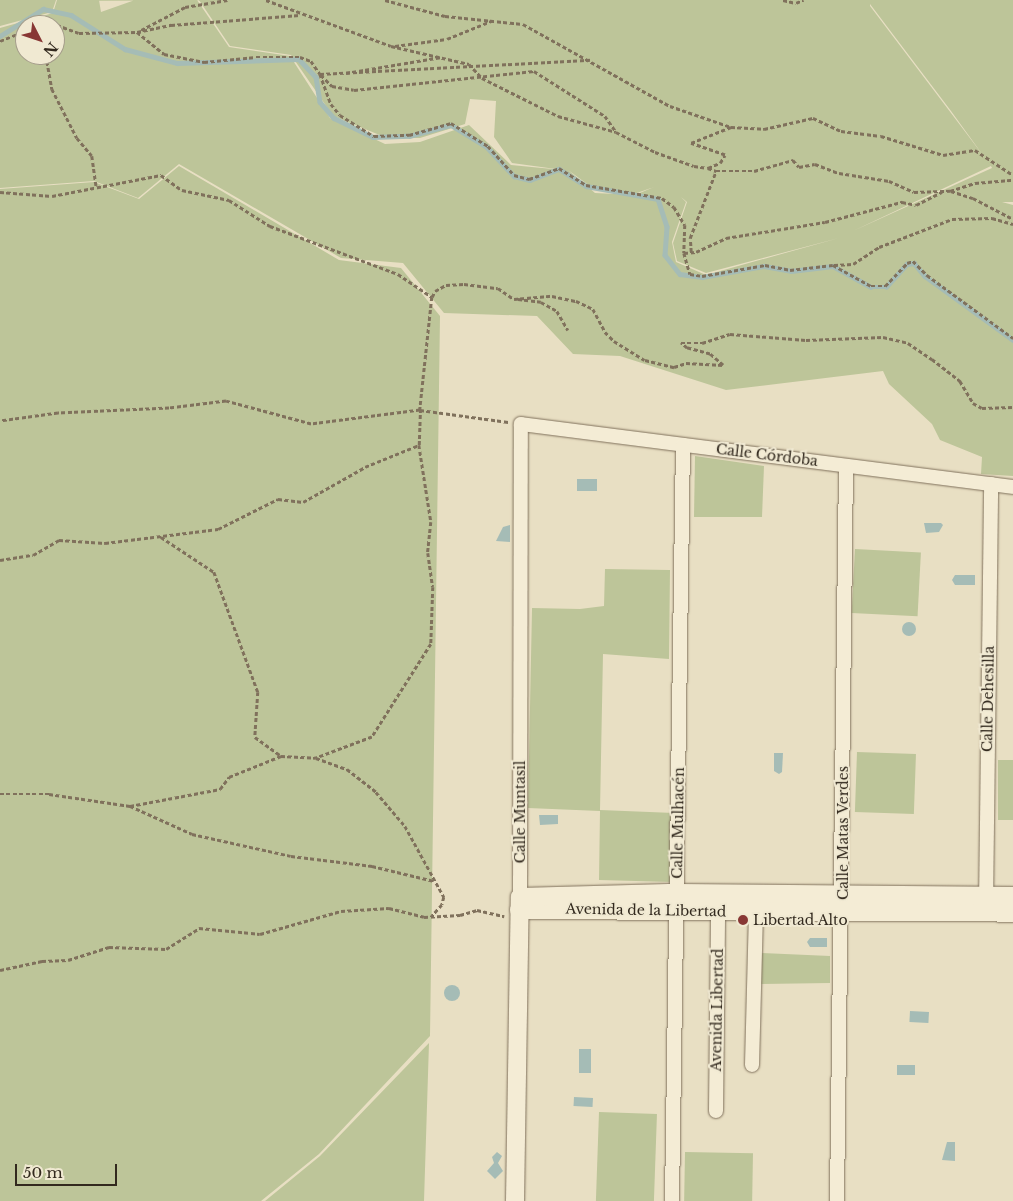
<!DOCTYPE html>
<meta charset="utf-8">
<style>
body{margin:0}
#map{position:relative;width:1013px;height:1201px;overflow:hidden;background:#e8dfc3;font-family:"Libre Baskerville",serif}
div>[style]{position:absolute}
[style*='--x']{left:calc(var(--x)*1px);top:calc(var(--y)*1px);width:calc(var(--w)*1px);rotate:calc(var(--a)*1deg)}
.green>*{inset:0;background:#bdc599;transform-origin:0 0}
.water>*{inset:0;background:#a5bcb6;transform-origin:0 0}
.round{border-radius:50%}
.stream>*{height:4.5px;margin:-2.25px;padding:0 2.25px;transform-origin:2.25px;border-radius:2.25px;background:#a5bcb6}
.path>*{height:2.5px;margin-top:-1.25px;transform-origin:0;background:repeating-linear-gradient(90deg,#80715c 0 4px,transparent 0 6.5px)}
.roads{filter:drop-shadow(0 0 1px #80715c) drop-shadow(0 0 1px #80715c)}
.minor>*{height:14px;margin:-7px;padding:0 7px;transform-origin:7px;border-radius:7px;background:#f4ecd5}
.tertiary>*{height:18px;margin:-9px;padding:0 9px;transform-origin:9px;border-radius:9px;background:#f4ecd5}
.dots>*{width:14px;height:14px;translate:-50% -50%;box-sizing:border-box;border:2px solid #f0e9d2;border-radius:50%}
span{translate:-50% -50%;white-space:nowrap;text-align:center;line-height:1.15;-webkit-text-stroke:4px #f0e9d2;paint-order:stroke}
.street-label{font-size:14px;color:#32291e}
.poi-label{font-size:14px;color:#32291e}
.left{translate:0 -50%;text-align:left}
.north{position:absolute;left:15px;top:15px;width:50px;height:50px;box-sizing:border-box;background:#f0e9d2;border:1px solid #a49c8a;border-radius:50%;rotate:131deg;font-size:14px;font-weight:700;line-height:20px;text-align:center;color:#32291e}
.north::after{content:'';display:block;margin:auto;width:18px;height:22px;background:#883734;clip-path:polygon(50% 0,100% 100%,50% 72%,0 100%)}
.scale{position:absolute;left:15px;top:1164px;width:102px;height:22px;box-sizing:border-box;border:2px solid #32291e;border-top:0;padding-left:6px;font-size:15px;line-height:18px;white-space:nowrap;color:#32291e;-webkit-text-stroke:4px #f0e9d2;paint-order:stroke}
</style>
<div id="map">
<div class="green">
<i style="clip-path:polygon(0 0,56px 0,52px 12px,0 26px)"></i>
<i style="clip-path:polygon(evenodd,57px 0,99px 0,101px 12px,135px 0,197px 0,229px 47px,290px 56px,330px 118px,385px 144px,420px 142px,469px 125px,511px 165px,563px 170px,512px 163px,494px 137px,496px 101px,470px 99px,465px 124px,420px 138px,387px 138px,333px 116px,291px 55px,230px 46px,199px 0,1013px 0,1013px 202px,1002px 202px,1013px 205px,1013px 476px,981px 474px,982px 457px,940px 440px,932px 424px,889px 384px,883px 371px,726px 390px,620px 356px,573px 354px,537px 316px,444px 313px,403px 263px,341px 258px,179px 164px,138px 198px,94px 181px,0 188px,0 28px,53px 13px,57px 0,870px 4px,951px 111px,985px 158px,870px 6px,870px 4px,57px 0,25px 25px,55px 25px,55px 55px,25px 55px,25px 25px,57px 0,991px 166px,992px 168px,853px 231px,991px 166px,57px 0,568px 170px,594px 189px,634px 194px,654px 187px,635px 195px,595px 193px,568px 170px,57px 0,681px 197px,687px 202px,673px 243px,677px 261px,706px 273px,839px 238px,706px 275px,676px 262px,672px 242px,686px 202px,681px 197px)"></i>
<i style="clip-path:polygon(179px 166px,339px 260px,401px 268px,440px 316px,430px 1036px,319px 1154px,261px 1201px,0 1201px,0 189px,94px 182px,139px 199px)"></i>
<i style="clip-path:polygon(695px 456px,764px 466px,762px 517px,694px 517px)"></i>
<i style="left:855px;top:549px;width:66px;height:64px;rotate:3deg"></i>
<i style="clip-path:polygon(605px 569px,670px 570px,669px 659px,603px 654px,600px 810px,674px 813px,673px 882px,599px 880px,600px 811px,528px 808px,532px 608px,580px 609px,604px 606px)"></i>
<i style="left:857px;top:752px;width:59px;height:60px;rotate:2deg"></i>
<i style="left:998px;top:760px;width:15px;height:60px"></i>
<i style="clip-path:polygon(760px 953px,830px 956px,830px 983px,758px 984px)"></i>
<i style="clip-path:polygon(429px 1043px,424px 1201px,265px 1201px,320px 1156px)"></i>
<i style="left:599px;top:1112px;width:58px;height:89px;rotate:2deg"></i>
<i style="left:685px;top:1152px;width:68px;height:49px;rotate:1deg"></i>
</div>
<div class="water">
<i style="left:577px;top:479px;width:20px;height:12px"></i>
<i style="clip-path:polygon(924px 523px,941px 523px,943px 525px,939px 532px,926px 533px)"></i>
<i style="clip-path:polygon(510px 525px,510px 542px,496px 541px,503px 527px)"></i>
<i style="clip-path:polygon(955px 575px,975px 575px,975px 585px,955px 585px,952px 580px)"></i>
<i class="round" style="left:902px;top:622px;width:14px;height:14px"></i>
<i style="clip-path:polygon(774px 753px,783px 753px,782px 772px,779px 774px,774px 771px)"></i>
<i style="clip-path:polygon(539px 815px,558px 815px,558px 824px,540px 825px)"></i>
<i style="clip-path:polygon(810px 938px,827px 938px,827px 947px,810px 947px,807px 942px)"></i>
<i class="round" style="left:444px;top:985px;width:16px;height:16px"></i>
<i style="left:910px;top:1011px;width:19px;height:11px;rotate:3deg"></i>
<i style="left:579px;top:1049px;width:12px;height:24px"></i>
<i style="left:897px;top:1065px;width:18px;height:10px"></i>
<i style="left:574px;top:1097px;width:19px;height:9px;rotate:3deg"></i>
<i style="clip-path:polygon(947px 1142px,955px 1142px,955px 1161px,942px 1160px)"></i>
<i style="clip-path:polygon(497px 1152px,502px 1156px,498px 1163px,503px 1171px,495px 1179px,487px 1171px,494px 1163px,492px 1157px)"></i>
</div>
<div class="stream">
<i style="--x:0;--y:36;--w:51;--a:-32.1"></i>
<i style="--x:43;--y:9;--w:29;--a:12"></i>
<i style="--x:71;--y:15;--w:64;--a:32.2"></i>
<i style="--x:125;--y:49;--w:54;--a:15.1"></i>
<i style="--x:177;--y:63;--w:122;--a:-1.9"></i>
<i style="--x:299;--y:59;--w:25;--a:47"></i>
<i style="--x:316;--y:77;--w:25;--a:81"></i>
<i style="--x:320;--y:102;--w:21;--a:49"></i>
<i style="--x:334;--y:118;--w:43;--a:26"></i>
<i style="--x:373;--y:137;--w:36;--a:-2"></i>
<i style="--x:409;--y:136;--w:43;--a:-14.7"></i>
<i style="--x:451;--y:125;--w:42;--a:31.4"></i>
<i style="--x:487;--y:147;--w:40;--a:47"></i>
<i style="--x:514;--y:176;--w:16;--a:14"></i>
<i style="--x:530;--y:180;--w:31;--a:-21"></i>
<i style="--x:559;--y:169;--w:32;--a:32"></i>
<i style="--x:586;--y:186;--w:73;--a:10.2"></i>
<i style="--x:658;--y:199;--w:29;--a:72"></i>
<i style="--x:667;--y:227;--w:28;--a:94"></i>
<i style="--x:665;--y:255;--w:24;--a:52"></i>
<i style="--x:680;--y:274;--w:22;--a:8"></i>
<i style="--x:702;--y:277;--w:63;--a:-10.1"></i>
<i style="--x:764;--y:266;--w:27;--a:10"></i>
<i style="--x:791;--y:271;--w:42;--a:-6.8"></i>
<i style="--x:833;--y:266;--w:43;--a:28.9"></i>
<i style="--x:871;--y:287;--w:15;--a:0"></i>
<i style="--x:886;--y:287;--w:31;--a:-48"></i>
<i style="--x:907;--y:264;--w:7;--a:-8"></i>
<i style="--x:914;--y:263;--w:17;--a:50"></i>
<i style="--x:925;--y:276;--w:109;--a:36"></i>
</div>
<div class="path">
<i style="--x:266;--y:0;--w:133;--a:20.2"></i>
<i style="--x:391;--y:46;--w:80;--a:13"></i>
<i style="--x:469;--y:64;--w:19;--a:47"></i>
<i style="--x:482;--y:78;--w:85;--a:26.6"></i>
<i style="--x:558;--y:116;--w:60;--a:15.4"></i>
<i style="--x:616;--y:132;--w:44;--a:27.1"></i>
<i style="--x:655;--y:152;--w:41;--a:19.7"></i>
<i style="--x:694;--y:166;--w:14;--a:8"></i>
<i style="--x:708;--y:168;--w:13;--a:-23"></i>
<i style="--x:720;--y:163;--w:9;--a:-58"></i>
<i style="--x:725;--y:155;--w:36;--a:-161"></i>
<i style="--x:691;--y:143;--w:43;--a:-21.8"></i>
<i style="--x:385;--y:0;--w:62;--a:14.9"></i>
<i style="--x:445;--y:16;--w:78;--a:5.9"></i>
<i style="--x:523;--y:24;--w:168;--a:29.2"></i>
<i style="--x:670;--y:106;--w:65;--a:19"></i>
<i style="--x:731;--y:127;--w:33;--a:3"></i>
<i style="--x:764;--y:129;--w:50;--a:-12.7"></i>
<i style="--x:813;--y:118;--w:31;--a:25"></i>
<i style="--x:841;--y:131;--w:40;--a:7.1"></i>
<i style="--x:881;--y:136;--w:65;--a:17"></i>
<i style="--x:943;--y:155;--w:32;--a:-9"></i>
<i style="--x:975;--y:150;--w:45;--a:33.3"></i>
<i style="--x:783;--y:0;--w:13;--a:13"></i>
<i style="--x:796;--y:3;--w:8;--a:-23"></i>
<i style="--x:36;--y:25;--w:21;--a:0"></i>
<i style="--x:57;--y:25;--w:23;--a:20"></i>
<i style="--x:79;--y:33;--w:58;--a:-1"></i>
<i style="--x:137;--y:32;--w:35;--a:39"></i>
<i style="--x:164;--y:54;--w:41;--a:11.3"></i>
<i style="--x:204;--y:62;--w:52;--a:-5.5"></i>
<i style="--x:256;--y:57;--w:44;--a:0"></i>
<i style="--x:300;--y:57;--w:12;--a:20"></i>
<i style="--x:311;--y:61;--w:16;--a:55"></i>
<i style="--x:320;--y:74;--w:32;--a:70"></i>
<i style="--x:331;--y:104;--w:14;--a:51"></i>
<i style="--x:340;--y:115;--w:40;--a:32"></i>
<i style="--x:374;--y:136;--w:35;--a:-2"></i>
<i style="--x:409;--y:135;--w:44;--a:-15.9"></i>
<i style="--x:451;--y:123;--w:44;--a:31.9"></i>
<i style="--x:488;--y:146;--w:39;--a:48"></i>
<i style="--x:514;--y:175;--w:16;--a:15"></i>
<i style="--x:529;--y:179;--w:32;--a:-20"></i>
<i style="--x:559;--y:168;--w:32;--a:32"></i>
<i style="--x:586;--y:185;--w:77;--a:9.7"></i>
<i style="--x:662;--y:198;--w:15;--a:37"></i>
<i style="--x:674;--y:207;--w:21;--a:59"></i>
<i style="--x:685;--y:225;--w:28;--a:92"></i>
<i style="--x:684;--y:253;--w:22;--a:74"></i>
<i style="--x:690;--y:274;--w:12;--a:9"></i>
<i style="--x:702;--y:276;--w:64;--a:-9.9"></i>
<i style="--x:765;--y:265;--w:25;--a:11"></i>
<i style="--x:790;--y:270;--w:43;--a:-6.6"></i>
<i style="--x:833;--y:265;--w:43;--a:28.9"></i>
<i style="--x:871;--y:286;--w:14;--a:0"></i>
<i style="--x:885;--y:286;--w:32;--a:-46"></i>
<i style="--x:907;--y:263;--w:6;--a:-18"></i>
<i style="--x:913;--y:261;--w:20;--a:45"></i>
<i style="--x:927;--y:275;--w:107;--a:36.2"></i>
<i style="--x:141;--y:30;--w:50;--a:-27.6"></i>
<i style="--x:185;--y:7;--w:43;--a:-9.5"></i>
<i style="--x:137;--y:32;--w:35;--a:-12"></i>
<i style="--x:171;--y:25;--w:129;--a:-4.4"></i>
<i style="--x:0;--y:41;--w:27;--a:-22"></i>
<i style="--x:395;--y:46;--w:52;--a:-7.7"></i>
<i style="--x:447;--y:39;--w:48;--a:-22.2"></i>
<i style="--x:46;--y:55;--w:35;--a:80"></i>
<i style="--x:52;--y:89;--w:55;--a:63"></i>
<i style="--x:77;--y:138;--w:23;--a:50"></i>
<i style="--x:92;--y:156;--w:30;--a:82"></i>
<i style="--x:346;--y:73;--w:97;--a:-9.5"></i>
<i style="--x:320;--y:74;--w:271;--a:-3"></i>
<i style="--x:321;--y:75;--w:16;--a:45"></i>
<i style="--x:332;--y:86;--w:22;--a:10"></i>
<i style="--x:354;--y:90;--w:181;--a:-6"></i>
<i style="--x:534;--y:71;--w:84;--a:32.4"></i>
<i style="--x:605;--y:116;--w:19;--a:55"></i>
<i style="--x:708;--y:168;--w:9;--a:21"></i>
<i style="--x:716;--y:171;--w:38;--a:0"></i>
<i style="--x:754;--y:171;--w:41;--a:-15.8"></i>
<i style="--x:793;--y:160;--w:9;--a:49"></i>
<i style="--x:799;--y:167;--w:16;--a:-11"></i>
<i style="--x:815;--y:164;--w:26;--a:21"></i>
<i style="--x:839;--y:173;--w:51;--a:9.1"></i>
<i style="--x:889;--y:181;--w:27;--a:24"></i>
<i style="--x:914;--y:192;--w:36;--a:-2"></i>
<i style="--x:950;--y:191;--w:26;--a:-18"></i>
<i style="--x:975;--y:183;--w:38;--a:-5"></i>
<i style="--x:951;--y:191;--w:23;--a:18"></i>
<i style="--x:973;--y:198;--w:45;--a:27.7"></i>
<i style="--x:0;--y:192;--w:52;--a:4.4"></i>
<i style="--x:52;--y:196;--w:111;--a:-10.9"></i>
<i style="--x:161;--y:175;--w:26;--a:36"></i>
<i style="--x:182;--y:190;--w:48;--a:12"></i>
<i style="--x:229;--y:200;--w:49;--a:32.4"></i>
<i style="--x:270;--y:226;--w:137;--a:20.6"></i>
<i style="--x:398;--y:274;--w:41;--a:34.1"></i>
<i style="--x:432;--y:297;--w:114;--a:96.1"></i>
<i style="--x:420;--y:410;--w:110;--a:172.7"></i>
<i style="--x:311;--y:424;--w:88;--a:-164.9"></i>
<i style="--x:226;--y:401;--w:57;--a:173"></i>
<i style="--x:169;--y:408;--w:111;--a:177.4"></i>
<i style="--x:58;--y:413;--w:59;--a:172.1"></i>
<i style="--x:691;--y:252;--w:14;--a:-94"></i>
<i style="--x:690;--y:238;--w:72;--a:-68.8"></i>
<i style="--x:684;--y:253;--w:12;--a:-5"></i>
<i style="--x:696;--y:252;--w:33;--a:-25"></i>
<i style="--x:726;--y:238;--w:100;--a:-9.2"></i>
<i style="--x:825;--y:222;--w:80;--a:-14.6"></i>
<i style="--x:902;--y:202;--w:14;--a:12"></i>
<i style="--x:916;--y:205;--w:29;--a:-27"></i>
<i style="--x:834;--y:265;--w:19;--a:-3"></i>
<i style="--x:853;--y:264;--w:31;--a:-33"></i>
<i style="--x:879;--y:247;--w:78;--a:-21"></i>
<i style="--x:952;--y:219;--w:40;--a:-1.4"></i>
<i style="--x:992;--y:218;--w:22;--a:16"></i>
<i style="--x:432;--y:297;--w:7;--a:-63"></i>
<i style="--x:435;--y:291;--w:13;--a:-29"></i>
<i style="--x:446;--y:285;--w:18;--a:-3"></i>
<i style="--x:464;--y:284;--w:34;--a:7"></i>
<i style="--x:498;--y:288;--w:19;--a:35"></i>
<i style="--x:514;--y:299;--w:38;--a:-5"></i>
<i style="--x:552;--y:296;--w:25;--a:12"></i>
<i style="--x:576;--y:301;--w:19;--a:25"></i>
<i style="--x:593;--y:309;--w:26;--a:62"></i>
<i style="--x:605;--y:332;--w:13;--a:45"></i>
<i style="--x:614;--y:341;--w:36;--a:32"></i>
<i style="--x:645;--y:360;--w:30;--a:14"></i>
<i style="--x:674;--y:367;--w:13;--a:-18"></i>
<i style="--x:686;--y:363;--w:37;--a:3"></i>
<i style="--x:723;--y:365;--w:17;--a:-140"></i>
<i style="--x:710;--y:354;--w:24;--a:-165"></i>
<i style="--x:687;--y:348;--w:8;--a:-140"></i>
<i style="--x:681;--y:343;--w:21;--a:0"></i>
<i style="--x:702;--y:343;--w:29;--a:-18"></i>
<i style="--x:730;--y:334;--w:76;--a:4.5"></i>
<i style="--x:806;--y:340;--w:77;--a:-2.2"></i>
<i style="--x:883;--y:337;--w:26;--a:13"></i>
<i style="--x:908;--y:343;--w:29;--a:34"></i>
<i style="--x:932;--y:359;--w:36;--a:38"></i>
<i style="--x:960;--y:381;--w:26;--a:59"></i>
<i style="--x:973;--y:403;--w:10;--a:29"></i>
<i style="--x:982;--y:408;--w:31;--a:-2"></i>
<i style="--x:518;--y:299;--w:23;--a:7"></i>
<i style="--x:541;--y:302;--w:18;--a:29"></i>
<i style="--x:557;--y:311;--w:22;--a:60"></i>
<i style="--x:419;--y:445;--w:78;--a:81.1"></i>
<i style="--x:431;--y:522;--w:31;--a:96"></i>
<i style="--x:428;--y:553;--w:34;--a:82"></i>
<i style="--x:433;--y:587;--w:57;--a:92"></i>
<i style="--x:431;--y:644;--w:110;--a:122.4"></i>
<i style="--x:372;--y:737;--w:60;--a:159.4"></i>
<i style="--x:316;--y:758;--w:33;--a:20"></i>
<i style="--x:347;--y:769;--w:37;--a:38"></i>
<i style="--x:376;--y:792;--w:45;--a:49.5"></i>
<i style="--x:405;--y:826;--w:81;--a:61.2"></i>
<i style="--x:444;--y:897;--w:8;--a:104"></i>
<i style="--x:442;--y:905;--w:15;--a:132"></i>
<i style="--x:161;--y:537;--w:64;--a:33.4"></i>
<i style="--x:214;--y:572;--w:128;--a:69.9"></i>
<i style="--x:258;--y:692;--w:45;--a:93.8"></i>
<i style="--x:255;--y:737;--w:32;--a:36"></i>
<i style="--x:0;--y:560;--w:33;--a:-9"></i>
<i style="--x:33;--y:555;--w:30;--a:-30"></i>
<i style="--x:59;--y:540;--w:46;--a:3.7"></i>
<i style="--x:105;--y:543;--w:114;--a:-7.1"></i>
<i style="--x:218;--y:529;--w:67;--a:-26.6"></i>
<i style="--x:278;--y:499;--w:25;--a:7"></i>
<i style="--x:303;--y:502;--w:71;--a:-29.4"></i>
<i style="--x:365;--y:467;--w:58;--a:-22.2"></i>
<i style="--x:419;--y:445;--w:35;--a:-88"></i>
<i style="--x:420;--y:410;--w:89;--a:7.8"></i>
<i style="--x:0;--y:794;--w:49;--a:0"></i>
<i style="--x:49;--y:794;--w:82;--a:8.4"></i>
<i style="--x:130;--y:806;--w:68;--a:24.3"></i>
<i style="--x:192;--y:834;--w:101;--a:12.5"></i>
<i style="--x:291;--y:856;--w:82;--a:7"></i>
<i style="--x:372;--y:866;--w:64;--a:13.6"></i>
<i style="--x:130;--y:806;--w:92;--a:-10.7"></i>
<i style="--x:220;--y:789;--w:15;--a:-53"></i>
<i style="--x:229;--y:777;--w:56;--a:-22"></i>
<i style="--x:281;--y:756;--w:35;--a:3"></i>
<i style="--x:0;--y:970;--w:43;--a:-12.1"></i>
<i style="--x:42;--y:961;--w:26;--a:-2"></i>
<i style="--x:68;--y:960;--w:43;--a:-17.6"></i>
<i style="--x:109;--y:947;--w:57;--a:2"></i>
<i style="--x:166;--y:949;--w:39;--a:-32"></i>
<i style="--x:199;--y:928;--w:61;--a:5.6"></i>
<i style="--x:260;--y:934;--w:84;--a:-15.9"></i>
<i style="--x:341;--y:911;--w:48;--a:-3.6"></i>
<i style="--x:389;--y:908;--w:36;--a:14"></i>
<i style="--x:424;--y:917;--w:36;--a:-3"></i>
<i style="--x:460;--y:915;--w:18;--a:-16"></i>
<i style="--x:477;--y:910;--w:28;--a:13"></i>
</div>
<div class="roads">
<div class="minor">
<i style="--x:520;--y:897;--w:473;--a:-89.9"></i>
<i style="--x:521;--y:424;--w:496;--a:7.3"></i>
<i style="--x:986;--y:905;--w:421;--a:-89.3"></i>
<i style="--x:752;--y:1065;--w:154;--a:-88.5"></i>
<i style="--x:716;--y:1111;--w:201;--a:-89.4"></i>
<i style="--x:672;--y:1201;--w:756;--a:-89.17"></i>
<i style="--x:837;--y:1201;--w:735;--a:-89.3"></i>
</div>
<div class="tertiary">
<i style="--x:519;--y:910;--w:494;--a:0.3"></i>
<i style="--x:515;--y:1201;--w:304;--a:-89.1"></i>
<i style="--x:520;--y:897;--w:158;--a:-1.5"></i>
<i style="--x:678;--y:893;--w:335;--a:0.5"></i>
</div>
</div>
<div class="dots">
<i style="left:743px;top:920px;background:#883734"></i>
</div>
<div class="street-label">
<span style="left:767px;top:455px;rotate:7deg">Calle Córdoba</span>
<span style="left:988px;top:699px;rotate:-89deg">Calle Dehesilla</span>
<span style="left:520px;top:812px;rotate:-90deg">Calle Muntasil</span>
<span style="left:678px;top:823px;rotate:-89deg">Calle Mulhacén</span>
<span style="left:843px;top:833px;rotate:-90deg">Calle Matas Verdes</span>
<span style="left:646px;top:910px;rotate:1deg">Avenida de la Libertad</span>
<span style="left:717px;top:1010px;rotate:-89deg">Avenida Libertad</span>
</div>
<div class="poi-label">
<span class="left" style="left:753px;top:920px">Libertad Alto</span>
</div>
<div class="north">N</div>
<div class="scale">50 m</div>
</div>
